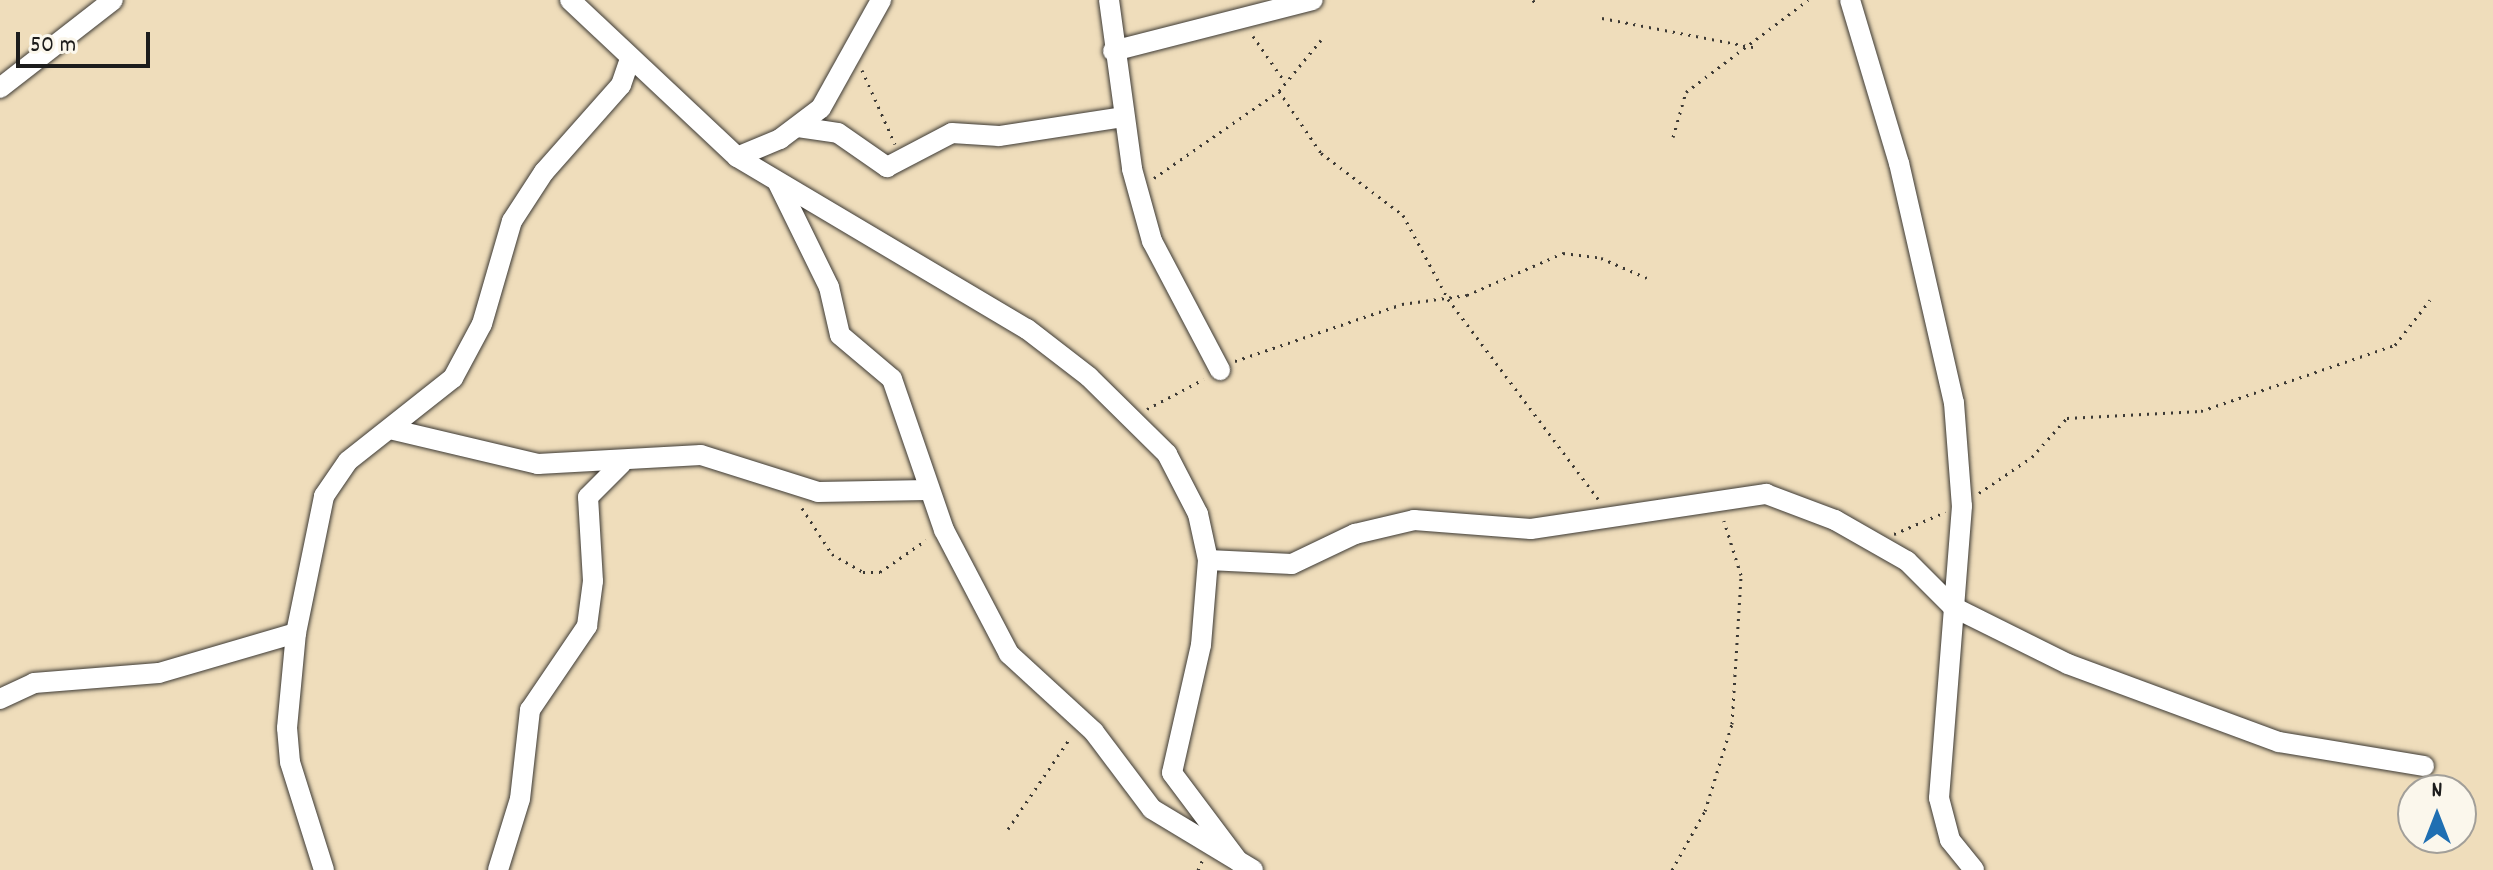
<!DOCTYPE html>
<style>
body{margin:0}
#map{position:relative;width:2493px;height:870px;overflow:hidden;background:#efddbb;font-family:Dekko,sans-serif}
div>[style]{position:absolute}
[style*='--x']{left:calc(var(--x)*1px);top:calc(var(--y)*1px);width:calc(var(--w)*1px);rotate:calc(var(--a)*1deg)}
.path>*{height:3px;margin-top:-1.5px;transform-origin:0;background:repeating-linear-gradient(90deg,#3c3934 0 2px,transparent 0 8px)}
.roads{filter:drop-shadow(0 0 2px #3c3934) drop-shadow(0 0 2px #3c3934)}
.minor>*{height:20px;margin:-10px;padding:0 10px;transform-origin:10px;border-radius:10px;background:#fff}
span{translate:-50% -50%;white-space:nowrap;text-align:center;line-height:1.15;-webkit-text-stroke:7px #fbf7ec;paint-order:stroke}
.north{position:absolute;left:2397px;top:774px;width:80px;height:80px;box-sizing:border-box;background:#fbf7ec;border:2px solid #a29f99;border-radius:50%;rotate:0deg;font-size:22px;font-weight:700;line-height:32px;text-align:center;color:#1c1c1c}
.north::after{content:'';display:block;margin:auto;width:28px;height:36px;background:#1f6fb2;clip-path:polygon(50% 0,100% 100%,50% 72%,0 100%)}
.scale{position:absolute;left:16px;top:32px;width:134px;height:36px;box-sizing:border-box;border:4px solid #1c1c1c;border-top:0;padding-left:10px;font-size:24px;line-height:28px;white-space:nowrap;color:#1c1c1c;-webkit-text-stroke:6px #fbf7ec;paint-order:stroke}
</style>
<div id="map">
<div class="path">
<i style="--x:1533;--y:0;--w:4;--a:56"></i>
<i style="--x:1602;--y:18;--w:154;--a:10.9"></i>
<i style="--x:1253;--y:36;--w:56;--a:55.2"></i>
<i style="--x:862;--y:70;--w:81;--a:66"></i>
<i style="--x:1279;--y:91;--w:75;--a:55.9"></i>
<i style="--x:1321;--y:153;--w:103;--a:37.1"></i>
<i style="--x:1403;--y:215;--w:95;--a:61.8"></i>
<i style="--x:1448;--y:299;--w:250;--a:53.1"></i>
<i style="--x:1673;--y:137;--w:47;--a:-73.9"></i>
<i style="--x:1686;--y:92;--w:153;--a:-37"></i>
<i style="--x:1154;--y:178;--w:152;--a:-34.8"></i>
<i style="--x:1279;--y:91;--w:66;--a:-50.5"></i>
<i style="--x:1235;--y:361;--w:176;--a:-18.8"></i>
<i style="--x:1402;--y:304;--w:66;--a:-7.9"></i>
<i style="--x:1467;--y:295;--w:105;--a:-23.6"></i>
<i style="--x:1563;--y:253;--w:38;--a:7"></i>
<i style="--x:1601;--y:258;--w:50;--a:23.5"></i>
<i style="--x:1147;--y:409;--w:64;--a:-27.8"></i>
<i style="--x:1979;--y:493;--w:64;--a:-34.2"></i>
<i style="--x:2032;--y:457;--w:52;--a:-48.1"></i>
<i style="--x:2067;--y:418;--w:134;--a:-3"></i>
<i style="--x:2201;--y:411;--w:205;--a:-18.8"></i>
<i style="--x:2395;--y:345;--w:57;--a:-52.1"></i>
<i style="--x:802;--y:508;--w:55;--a:56.9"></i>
<i style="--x:832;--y:554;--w:36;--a:30"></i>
<i style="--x:863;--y:572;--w:17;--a:0"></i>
<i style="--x:880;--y:572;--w:56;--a:-34.8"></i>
<i style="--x:1894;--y:534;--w:56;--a:-23.3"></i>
<i style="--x:1008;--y:829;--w:110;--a:-55.7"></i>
<i style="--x:1198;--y:870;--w:10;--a:-66"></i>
<i style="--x:1672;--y:870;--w:68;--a:-60.8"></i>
<i style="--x:1705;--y:811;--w:91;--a:-72.8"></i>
<i style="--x:1732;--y:724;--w:149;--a:-86.5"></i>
<i style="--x:1741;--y:575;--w:57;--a:-107.5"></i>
</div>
<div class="roads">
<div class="minor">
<i style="--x:570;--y:0;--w:229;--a:43.2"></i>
<i style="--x:737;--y:157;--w:337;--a:30.7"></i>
<i style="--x:1027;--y:329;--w:78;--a:37.7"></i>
<i style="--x:1089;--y:377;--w:110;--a:44.6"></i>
<i style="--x:1167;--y:454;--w:68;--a:62.7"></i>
<i style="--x:1198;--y:514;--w:47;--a:77.7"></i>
<i style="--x:1208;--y:560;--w:85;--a:94.7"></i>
<i style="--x:1201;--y:645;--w:131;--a:102.8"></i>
<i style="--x:1172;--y:773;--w:110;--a:53.1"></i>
<i style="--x:1109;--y:0;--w:171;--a:82.2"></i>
<i style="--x:1132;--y:169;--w:75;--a:74.5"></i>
<i style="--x:1152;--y:241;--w:146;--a:62.2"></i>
<i style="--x:1850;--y:0;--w:170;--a:73.3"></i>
<i style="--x:1899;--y:163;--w:246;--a:77.1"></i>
<i style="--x:1954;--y:403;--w:103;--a:85.6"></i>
<i style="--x:1962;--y:506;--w:293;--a:94.5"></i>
<i style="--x:1939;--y:798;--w:43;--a:75.3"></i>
<i style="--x:1950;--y:840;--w:38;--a:51"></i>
<i style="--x:1113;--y:51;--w:206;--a:-14.3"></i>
<i style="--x:0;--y:88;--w:143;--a:-37.9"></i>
<i style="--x:798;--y:127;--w:40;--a:8.5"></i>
<i style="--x:838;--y:133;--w:60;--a:34.8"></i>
<i style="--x:887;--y:167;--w:73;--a:-27.6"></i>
<i style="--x:952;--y:133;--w:47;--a:3.7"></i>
<i style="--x:999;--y:136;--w:125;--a:-8.7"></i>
<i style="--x:737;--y:157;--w:47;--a:-22.7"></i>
<i style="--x:780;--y:139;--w:51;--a:-37.1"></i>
<i style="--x:821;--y:108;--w:124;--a:-60.9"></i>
<i style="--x:778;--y:183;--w:116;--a:63.9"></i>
<i style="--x:829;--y:287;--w:49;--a:77.1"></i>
<i style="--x:840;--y:335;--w:68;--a:40.2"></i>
<i style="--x:892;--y:379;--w:160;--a:71"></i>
<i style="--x:944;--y:530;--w:140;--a:62.3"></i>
<i style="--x:1009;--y:654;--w:115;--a:42.5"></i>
<i style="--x:1094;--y:732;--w:96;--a:53"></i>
<i style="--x:1152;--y:809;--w:118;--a:31.1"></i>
<i style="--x:394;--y:430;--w:148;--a:13.3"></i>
<i style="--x:538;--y:464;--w:163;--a:-3.2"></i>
<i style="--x:701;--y:455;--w:123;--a:17.5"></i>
<i style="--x:818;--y:492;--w:110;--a:-1"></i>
<i style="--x:1208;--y:560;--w:84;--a:2.7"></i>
<i style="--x:1292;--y:564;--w:70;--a:-25.5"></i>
<i style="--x:1355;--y:534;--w:61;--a:-13.3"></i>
<i style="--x:1414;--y:520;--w:117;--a:4.4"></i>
<i style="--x:1531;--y:529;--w:238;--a:-8.5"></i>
<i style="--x:1766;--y:494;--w:74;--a:20.6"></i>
<i style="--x:1835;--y:520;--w:83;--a:29.7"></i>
<i style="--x:1907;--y:561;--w:65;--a:45"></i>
<i style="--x:1953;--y:607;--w:128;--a:26.4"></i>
<i style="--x:2068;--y:664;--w:225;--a:20.3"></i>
<i style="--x:2279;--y:742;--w:147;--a:9.4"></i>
<i style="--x:0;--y:699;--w:38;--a:-25"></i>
<i style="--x:34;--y:683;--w:125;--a:-4.6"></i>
<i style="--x:159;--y:673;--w:143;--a:-16.3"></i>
<i style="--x:324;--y:870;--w:113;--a:-107.5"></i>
<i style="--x:290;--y:762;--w:34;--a:-95"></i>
<i style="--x:287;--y:728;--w:95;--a:-84.6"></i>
<i style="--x:296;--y:633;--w:140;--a:-78.4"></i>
<i style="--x:324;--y:496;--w:42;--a:-55.6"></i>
<i style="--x:348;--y:461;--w:134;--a:-38.3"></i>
<i style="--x:453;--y:378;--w:61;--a:-61.8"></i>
<i style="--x:482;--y:324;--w:107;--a:-73.8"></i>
<i style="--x:512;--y:221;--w:59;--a:-56.9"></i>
<i style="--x:544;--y:172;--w:116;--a:-48.5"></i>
<i style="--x:621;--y:85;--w:28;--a:-71"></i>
<i style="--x:498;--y:870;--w:74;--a:-72.8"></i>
<i style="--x:520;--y:799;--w:90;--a:-83.6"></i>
<i style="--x:530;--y:710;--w:102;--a:-55.8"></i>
<i style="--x:587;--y:626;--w:45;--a:-82.4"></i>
<i style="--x:593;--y:581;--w:84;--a:-93.4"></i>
<i style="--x:588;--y:497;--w:47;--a:-45"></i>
</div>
</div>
<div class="north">N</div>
<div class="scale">50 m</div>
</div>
